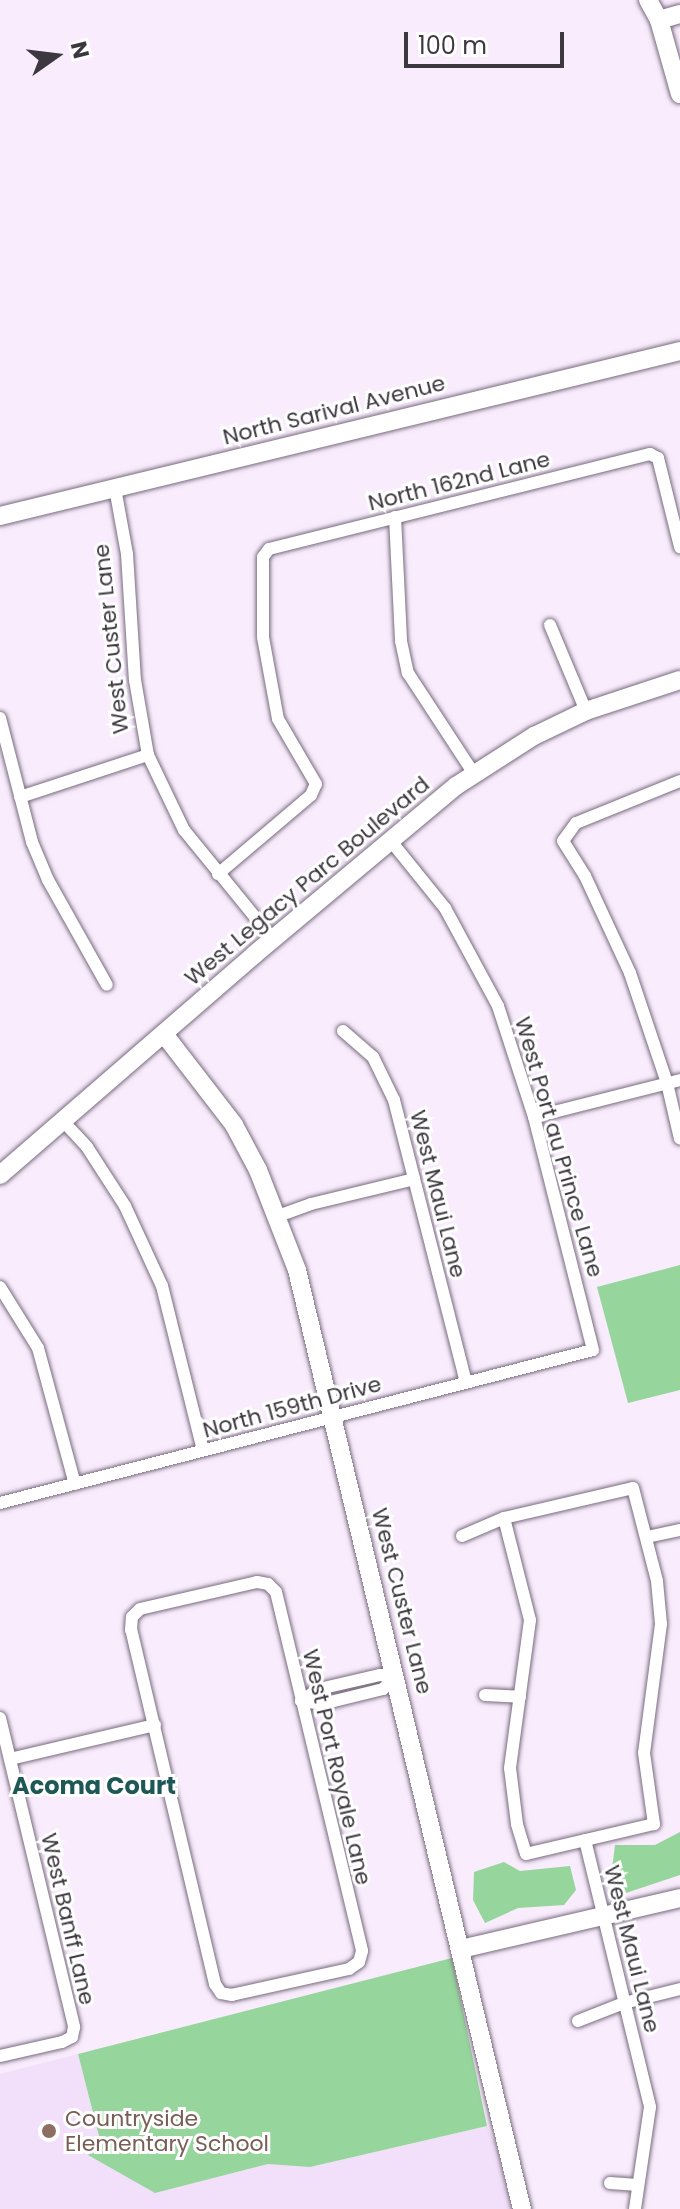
<!DOCTYPE html>
<style>
body{margin:0}
#map{position:relative;width:680px;height:2209px;overflow:hidden;background:#f8ecfd;font-family:Poppins,sans-serif}
div>[style]{position:absolute}
[style*='--x']{left:calc(var(--x)*1px);top:calc(var(--y)*1px);width:calc(var(--w)*1px);rotate:calc(var(--a)*1deg)}
.built>*{inset:0;background:#f2dffa}
.green>*{inset:0;background:#96d59c}
.roads{filter:drop-shadow(0 0 2px #786b7d) drop-shadow(0 0 2px #786b7d)}
.street>*{height:12px;margin:-6px;padding:0 6px;transform-origin:6px;border-radius:6px;background:#fff}
.secondary>*{height:18px;margin:-9px;padding:0 9px;transform-origin:9px;border-radius:9px;background:#fff}
.dots>*{width:22px;height:22px;translate:-50% -50%;box-sizing:border-box;border:4px solid #fff;border-radius:50%}
span{translate:-50% -50%;white-space:nowrap;text-align:center;line-height:1.15;-webkit-text-stroke:6px #fff;paint-order:stroke}
.street-label{font-size:22px;color:#3d3840}
.education-label{font-size:22px;color:#785e54}
.left{translate:0 -50%;text-align:left}
.neighbourhood-label{font-size:24px;color:#1d5857;font-weight:700}
.north{position:absolute;left:16px;top:16px;width:80px;height:80px;-webkit-text-stroke:6px #fff;paint-order:stroke;rotate:76deg;font-size:22px;font-weight:700;line-height:32px;text-align:center;color:#3d3840}
.north::after{content:'';display:block;margin:auto;width:28px;height:36px;background:#3d3840;clip-path:polygon(50% 0,100% 100%,50% 72%,0 100%)}
.scale{position:absolute;left:404px;top:32px;width:160px;height:36px;box-sizing:border-box;border:4px solid #3d3840;border-top:0;padding-left:10px;font-size:24px;line-height:28px;white-space:nowrap;color:#3d3840;-webkit-text-stroke:6px #fff;paint-order:stroke}
</style>
<div id="map">
<div class="built">
<i style="clip-path:polygon(78px 2054px,99px 2136px,310px 2167px,487px 2126px,496px 2145px,511px 2209px,0 2209px,0 2074px)"></i>
</div>
<div class="green">
<i style="clip-path:polygon(680px 1265px,680px 1390px,628px 1403px,597px 1287px)"></i>
<i style="clip-path:polygon(680px 1832px,680px 1875px,626px 1893px,611px 1876px,615px 1845px,655px 1845px)"></i>
<i style="clip-path:polygon(504px 1862px,520px 1871px,570px 1866px,576px 1890px,564px 1905px,518px 1908px,485px 1923px,473px 1900px,474px 1872px)"></i>
<i style="clip-path:polygon(452px 1958px,487px 2126px,310px 2167px,268px 2164px,155px 2193px,88px 2155px,99px 2136px,78px 2054px)"></i>
</div>
<div class="roads">
<div class="street">
<i style="--x:115;--y:488;--w:67;--a:79.7"></i>
<i style="--x:127;--y:554;--w:126;--a:86.4"></i>
<i style="--x:135;--y:680;--w:76;--a:80.2"></i>
<i style="--x:148;--y:755;--w:83;--a:64.4"></i>
<i style="--x:184;--y:830;--w:141;--a:50.8"></i>
<i style="--x:395;--y:517;--w:124;--a:87.2"></i>
<i style="--x:401;--y:641;--w:33;--a:78"></i>
<i style="--x:408;--y:673;--w:121;--a:56.8"></i>
<i style="--x:550;--y:625;--w:93;--a:67.3"></i>
<i style="--x:0;--y:718;--w:128;--a:75.5"></i>
<i style="--x:32;--y:842;--w:41;--a:67.2"></i>
<i style="--x:48;--y:880;--w:120;--a:60.7"></i>
<i style="--x:680;--y:781;--w:112;--a:158"></i>
<i style="--x:576;--y:823;--w:22;--a:126"></i>
<i style="--x:563;--y:841;--w:41;--a:57.8"></i>
<i style="--x:585;--y:876;--w:107;--a:65.1"></i>
<i style="--x:630;--y:973;--w:116;--a:71.4"></i>
<i style="--x:667;--y:1083;--w:57;--a:76.9"></i>
<i style="--x:20;--y:797;--w:135;--a:-18.2"></i>
<i style="--x:218;--y:874;--w:122;--a:-40.3"></i>
<i style="--x:311;--y:795;--w:12;--a:-66"></i>
<i style="--x:316;--y:784;--w:75;--a:-120.3"></i>
<i style="--x:278;--y:719;--w:83;--a:-100.4"></i>
<i style="--x:263;--y:637;--w:80;--a:-90"></i>
<i style="--x:263;--y:557;--w:10;--a:-53"></i>
<i style="--x:269;--y:549;--w:393;--a:-14"></i>
<i style="--x:650;--y:454;--w:9;--a:27"></i>
<i style="--x:658;--y:458;--w:92;--a:76.1"></i>
<i style="--x:343;--y:1031;--w:40;--a:41"></i>
<i style="--x:373;--y:1057;--w:48;--a:64"></i>
<i style="--x:394;--y:1100;--w:291;--a:75.7"></i>
<i style="--x:534;--y:1117;--w:151;--a:-14.2"></i>
<i style="--x:63;--y:1121;--w:35;--a:47"></i>
<i style="--x:87;--y:1147;--w:70;--a:57.2"></i>
<i style="--x:125;--y:1206;--w:88;--a:65.2"></i>
<i style="--x:162;--y:1286;--w:169;--a:76"></i>
<i style="--x:278;--y:1216;--w:35;--a:-20"></i>
<i style="--x:311;--y:1204;--w:106;--a:-13.6"></i>
<i style="--x:0;--y:1287;--w:72;--a:58.1"></i>
<i style="--x:38;--y:1348;--w:141;--a:74.8"></i>
<i style="--x:0;--y:1503;--w:612;--a:-14.47"></i>
<i style="--x:593;--y:1350;--w:240;--a:-104.2"></i>
<i style="--x:534;--y:1117;--w:117;--a:-108"></i>
<i style="--x:498;--y:1006;--w:111;--a:-118.4"></i>
<i style="--x:445;--y:908;--w:86;--a:-128.9"></i>
<i style="--x:462;--y:1536;--w:46;--a:-23.2"></i>
<i style="--x:504;--y:1518;--w:132;--a:-13.1"></i>
<i style="--x:633;--y:1488;--w:96;--a:75.5"></i>
<i style="--x:657;--y:1581;--w:43;--a:84.7"></i>
<i style="--x:661;--y:1624;--w:130;--a:97.5"></i>
<i style="--x:644;--y:1753;--w:72;--a:82"></i>
<i style="--x:654;--y:1824;--w:131;--a:166.8"></i>
<i style="--x:526;--y:1854;--w:31;--a:-107"></i>
<i style="--x:517;--y:1824;--w:56;--a:-97.1"></i>
<i style="--x:510;--y:1768;--w:149;--a:-82.3"></i>
<i style="--x:530;--y:1620;--w:105;--a:-104.3"></i>
<i style="--x:647;--y:1537;--w:34;--a:-12"></i>
<i style="--x:257;--y:1582;--w:11;--a:10"></i>
<i style="--x:268;--y:1584;--w:11;--a:45"></i>
<i style="--x:276;--y:1592;--w:369;--a:76.5"></i>
<i style="--x:362;--y:1951;--w:11;--a:105"></i>
<i style="--x:359;--y:1962;--w:12;--a:145"></i>
<i style="--x:349;--y:1969;--w:120;--a:167.5"></i>
<i style="--x:232;--y:1995;--w:11;--a:-170"></i>
<i style="--x:221;--y:1993;--w:11;--a:-124"></i>
<i style="--x:215;--y:1984;--w:364;--a:-103.3"></i>
<i style="--x:131;--y:1630;--w:13;--a:-86"></i>
<i style="--x:132;--y:1617;--w:11;--a:-45"></i>
<i style="--x:140;--y:1609;--w:120;--a:-13"></i>
<i style="--x:485;--y:1695;--w:35;--a:3"></i>
<i style="--x:301;--y:1701;--w:21;--a:8"></i>
<i style="--x:322;--y:1704;--w:63;--a:-13.8"></i>
<i style="--x:383;--y:1689;--w:18;--a:-43"></i>
<i style="--x:301;--y:1701;--w:22;--a:-34"></i>
<i style="--x:319;--y:1689;--w:63;--a:-12.9"></i>
<i style="--x:380;--y:1675;--w:16;--a:7"></i>
<i style="--x:0;--y:1718;--w:318;--a:76.5"></i>
<i style="--x:74;--y:2027;--w:10;--a:101"></i>
<i style="--x:72;--y:2037;--w:11;--a:153"></i>
<i style="--x:62;--y:2042;--w:64;--a:167.3"></i>
<i style="--x:10;--y:1759;--w:149;--a:-13.2"></i>
<i style="--x:585;--y:1840;--w:275;--a:76.3"></i>
<i style="--x:650;--y:2107;--w:103;--a:98.4"></i>
<i style="--x:578;--y:2021;--w:49;--a:-21.4"></i>
<i style="--x:624;--y:2003;--w:58;--a:-14"></i>
<i style="--x:610;--y:2183;--w:28;--a:4"></i>
</div>
<div class="secondary">
<i style="--x:648;--y:0;--w:23;--a:61"></i>
<i style="--x:659;--y:20;--w:77;--a:74.2"></i>
<i style="--x:659;--y:20;--w:22;--a:-16"></i>
<i style="--x:0;--y:516;--w:700;--a:-13.64"></i>
<i style="--x:164;--y:1034;--w:115;--a:52.4"></i>
<i style="--x:234;--y:1125;--w:51;--a:61.9"></i>
<i style="--x:258;--y:1170;--w:107;--a:68.7"></i>
<i style="--x:297;--y:1270;--w:966;--a:76.53"></i>
<i style="--x:0;--y:1175;--w:337;--a:-40.9"></i>
<i style="--x:255;--y:954;--w:262;--a:-39.9"></i>
<i style="--x:456;--y:786;--w:93;--a:-32.7"></i>
<i style="--x:534;--y:736;--w:58;--a:-25.7"></i>
<i style="--x:586;--y:711;--w:99;--a:-18.3"></i>
<i style="--x:461;--y:1949;--w:225;--a:-13.1"></i>
</div>
</div>
<div class="dots">
<i style="left:49px;top:2131px;background:#8d6e63"></i>
</div>
<div class="street-label">
<span style="left:334px;top:410px;rotate:-14deg">North Sarival Avenue</span>
<span style="left:459px;top:481px;rotate:-14deg">North 162nd Lane</span>
<span style="left:111px;top:639px;rotate:-96deg">West Custer Lane</span>
<span style="left:307px;top:881px;rotate:-40deg">West Legacy Parc Boulevard</span>
<span style="left:559px;top:1147px;rotate:74deg">West Port au Prince Lane</span>
<span style="left:438px;top:1194px;rotate:76deg">West Maui Lane</span>
<span style="left:292px;top:1407px;rotate:-15deg">North 159th Drive</span>
<span style="left:402px;top:1601px;rotate:76deg">West Custer Lane</span>
<span style="left:337px;top:1767px;rotate:77deg">West Port Royale Lane</span>
<span style="left:68px;top:1919px;rotate:77deg">West Banff Lane</span>
<span style="left:632px;top:1949px;rotate:76deg">West Maui Lane</span>
</div>
<div class="education-label">
<span class="left" style="left:65px;top:2131px">Countryside<br>Elementary School</span>
</div>
<div class="neighbourhood-label">
<span style="left:94px;top:1786px">Acoma Court</span>
</div>
<div class="north">N</div>
<div class="scale">100 m</div>
</div>
